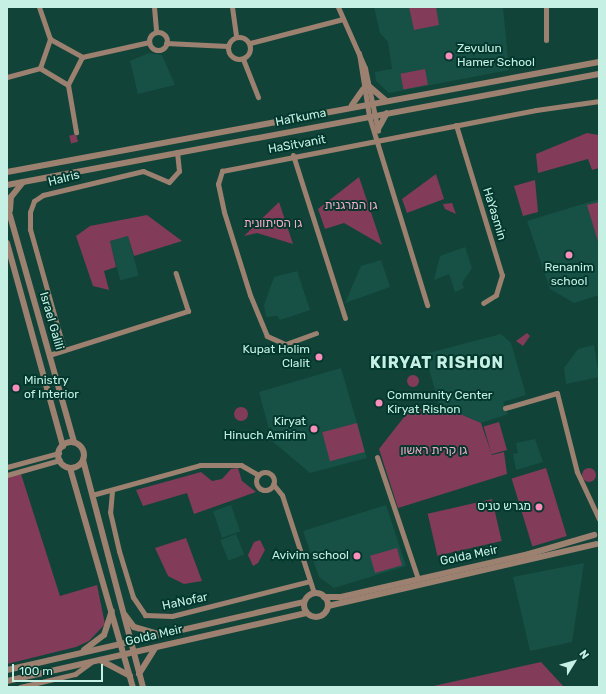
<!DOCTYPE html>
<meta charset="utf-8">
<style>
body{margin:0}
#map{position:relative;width:606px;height:694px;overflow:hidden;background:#114338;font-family:Rubik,"Noto Sans Hebrew",sans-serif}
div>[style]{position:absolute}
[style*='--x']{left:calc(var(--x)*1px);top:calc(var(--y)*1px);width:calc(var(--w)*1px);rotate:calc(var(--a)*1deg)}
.built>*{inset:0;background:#175145;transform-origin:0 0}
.green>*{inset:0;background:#823b59;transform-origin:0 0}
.round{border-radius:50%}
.minor>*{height:5px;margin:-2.5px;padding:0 2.5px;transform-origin:2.5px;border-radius:2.5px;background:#9c8170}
.minor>.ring{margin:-2.5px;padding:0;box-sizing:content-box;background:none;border:5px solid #9c8170;border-radius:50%}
.tertiary>*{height:6px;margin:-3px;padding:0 3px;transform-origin:3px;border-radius:3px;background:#9c8170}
.tertiary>.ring{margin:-3px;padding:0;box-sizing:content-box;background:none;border:6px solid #9c8170;border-radius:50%}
.dots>*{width:11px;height:11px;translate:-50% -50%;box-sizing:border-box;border:2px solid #03382e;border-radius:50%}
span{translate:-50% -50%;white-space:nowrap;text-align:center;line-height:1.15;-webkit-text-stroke:4px #03382e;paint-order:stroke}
.poi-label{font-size:12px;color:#c6f0e3}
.left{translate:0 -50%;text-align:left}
.right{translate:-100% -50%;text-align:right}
.street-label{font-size:12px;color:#c6f0e3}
.park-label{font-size:12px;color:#f4a9c6}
.district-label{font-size:16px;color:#c6f0e3;font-weight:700;letter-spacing:1px}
.frame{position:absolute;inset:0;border:8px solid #c6f0e3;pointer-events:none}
.north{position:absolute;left:554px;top:642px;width:40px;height:40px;-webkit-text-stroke:3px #03382e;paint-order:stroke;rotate:53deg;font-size:11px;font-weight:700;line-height:16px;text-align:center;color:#c6f0e3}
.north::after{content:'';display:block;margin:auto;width:14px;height:18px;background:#c6f0e3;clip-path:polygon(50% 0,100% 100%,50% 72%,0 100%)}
.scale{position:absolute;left:12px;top:664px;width:91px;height:18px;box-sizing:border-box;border:2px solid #c6f0e3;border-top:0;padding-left:5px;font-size:12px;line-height:14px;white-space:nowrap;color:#c6f0e3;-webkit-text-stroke:3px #03382e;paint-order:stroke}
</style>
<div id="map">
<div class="built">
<i style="clip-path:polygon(374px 7px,503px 7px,509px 70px,389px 93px,376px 81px,375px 72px,392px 69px,388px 42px,380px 33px)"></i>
<i style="clip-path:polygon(149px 53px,162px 55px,175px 85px,138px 94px,130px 61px)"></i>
<i style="clip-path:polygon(599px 199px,599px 295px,574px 303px,550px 289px,527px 221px)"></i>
<i style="left:128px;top:236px;width:41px;height:19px;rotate:75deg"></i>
<i style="clip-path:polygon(465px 247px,472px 268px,462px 283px,464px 288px,455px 292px,449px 274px,434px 280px,440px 256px)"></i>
<i style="clip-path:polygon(381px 260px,390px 287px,345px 303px,361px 266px)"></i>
<i style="clip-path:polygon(297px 271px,310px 310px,280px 320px,277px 316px,266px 317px,264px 305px,274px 277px)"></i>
<i style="clip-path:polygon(501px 334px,511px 343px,526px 395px,503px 402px,508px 414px,481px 423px,439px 405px,425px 354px)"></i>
<i style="clip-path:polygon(594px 345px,599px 377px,566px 384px,564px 368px,578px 349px)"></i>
<i style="clip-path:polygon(341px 368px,367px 458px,310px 473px,272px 441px,259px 392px)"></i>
<i style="clip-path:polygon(535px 439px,543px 462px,516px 470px,513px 454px,518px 453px,516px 443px)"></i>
<i style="left:231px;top:505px;width:28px;height:19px;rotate:71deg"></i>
<i style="clip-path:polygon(386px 505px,406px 566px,334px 588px,319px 577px,303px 531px)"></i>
<i style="left:236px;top:534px;width:22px;height:17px;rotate:68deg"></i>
<i style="clip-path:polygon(584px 563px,572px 642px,530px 651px,513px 577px)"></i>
</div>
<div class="green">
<i style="clip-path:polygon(409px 7px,436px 7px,439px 25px,414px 30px)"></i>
<i style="left:425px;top:69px;width:16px;height:25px;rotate:79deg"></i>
<i style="clip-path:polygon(587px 133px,599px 135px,599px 168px,592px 170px,588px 159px,538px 173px,536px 154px)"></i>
<i style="left:76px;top:134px;width:8px;height:7px;rotate:76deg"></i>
<i style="clip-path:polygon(436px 174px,444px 199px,407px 213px,402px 199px)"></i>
<i style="clip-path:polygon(359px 177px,382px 245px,344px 223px,325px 229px,318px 209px)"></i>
<i style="clip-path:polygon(535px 180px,538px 212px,523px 216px,514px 186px)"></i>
<i style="clip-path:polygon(279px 202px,293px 244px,257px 233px,244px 236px)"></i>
<i style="clip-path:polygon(599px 202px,599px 245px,587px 205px)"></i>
<i style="clip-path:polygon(452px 203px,456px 214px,445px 209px,443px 204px)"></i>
<i style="clip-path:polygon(147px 215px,182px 241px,134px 256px,128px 236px,110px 241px,116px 267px,104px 271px,109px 290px,93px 286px,76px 236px,90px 226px)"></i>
<i style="clip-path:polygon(527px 333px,530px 336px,523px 346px,516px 341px)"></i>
<i class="round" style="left:407px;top:375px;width:12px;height:12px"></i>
<i style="clip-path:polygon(439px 405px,481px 423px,492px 455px,504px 452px,507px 474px,398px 508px,379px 449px,408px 412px)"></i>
<i class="round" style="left:234px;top:407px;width:14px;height:14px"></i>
<i style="left:499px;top:422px;width:29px;height:16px;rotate:74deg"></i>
<i style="left:357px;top:423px;width:30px;height:36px;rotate:75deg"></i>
<i style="clip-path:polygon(238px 468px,242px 481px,256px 492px,194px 514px,187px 493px,143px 506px,136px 490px,201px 472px,212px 481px,222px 479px,231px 469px)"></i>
<i style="left:546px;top:468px;width:71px;height:36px;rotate:73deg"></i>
<i class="round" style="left:582px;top:468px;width:14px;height:14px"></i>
<i style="clip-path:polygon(21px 474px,60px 596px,97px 585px,105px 624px,89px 641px,76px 647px,7px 664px,7px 477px)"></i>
<i style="left:492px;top:499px;width:43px;height:66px;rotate:77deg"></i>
<i style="clip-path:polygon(186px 538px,202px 581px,184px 584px,168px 576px,155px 548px)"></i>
<i style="clip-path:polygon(260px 540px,265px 550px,258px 563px,253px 566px,248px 555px,254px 542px)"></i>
<i style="left:397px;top:548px;width:18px;height:28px;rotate:74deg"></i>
<i style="clip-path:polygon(541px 662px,564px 687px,429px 687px)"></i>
</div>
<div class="minor">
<i style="--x:39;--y:7;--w:34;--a:71"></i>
<i style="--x:154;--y:7;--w:25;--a:85"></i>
<i style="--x:232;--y:7;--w:30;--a:82"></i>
<i style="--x:338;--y:7;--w:67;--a:66.1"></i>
<i style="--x:365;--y:68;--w:64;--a:78.3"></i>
<i style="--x:546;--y:7;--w:33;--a:90"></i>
<i class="ring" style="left:149px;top:32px;width:13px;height:13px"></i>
<i class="ring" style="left:228px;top:37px;width:17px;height:17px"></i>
<i style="--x:50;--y:39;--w:37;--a:29"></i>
<i style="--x:82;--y:57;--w:31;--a:117"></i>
<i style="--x:68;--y:85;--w:33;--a:-149"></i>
<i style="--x:40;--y:68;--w:31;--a:-71"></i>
<i style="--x:166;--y:43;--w:62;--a:2.8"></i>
<i style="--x:250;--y:43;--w:96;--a:-14.5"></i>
<i style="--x:359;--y:53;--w:64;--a:81"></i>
<i style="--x:369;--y:116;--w:198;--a:72.9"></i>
<i style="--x:82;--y:57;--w:69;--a:-12.6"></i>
<i style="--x:243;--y:59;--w:41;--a:68.5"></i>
<i style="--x:7;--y:77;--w:34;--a:-15"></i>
<i style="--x:68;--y:85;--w:48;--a:80.3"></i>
<i style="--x:456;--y:125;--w:157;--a:73"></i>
<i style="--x:502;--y:275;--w:21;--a:107"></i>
<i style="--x:496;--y:295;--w:15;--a:148"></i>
<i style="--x:293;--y:155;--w:171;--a:72.3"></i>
<i style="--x:316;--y:333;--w:33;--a:160"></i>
<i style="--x:285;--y:344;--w:20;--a:-156"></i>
<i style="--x:267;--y:336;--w:44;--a:-112.5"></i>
<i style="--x:250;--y:295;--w:87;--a:-107.4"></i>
<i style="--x:224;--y:212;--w:29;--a:-102"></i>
<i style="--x:218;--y:184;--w:14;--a:-73"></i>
<i style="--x:222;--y:171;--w:320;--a:-11"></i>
<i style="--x:536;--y:110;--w:64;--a:-8.1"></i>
<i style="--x:64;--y:350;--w:126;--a:-105.7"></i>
<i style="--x:30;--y:229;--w:17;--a:-90"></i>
<i style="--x:30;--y:212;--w:12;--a:-70"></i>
<i style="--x:34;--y:201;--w:11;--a:-34"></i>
<i style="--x:43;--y:195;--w:103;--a:-13.5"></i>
<i style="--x:143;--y:171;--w:28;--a:23"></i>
<i style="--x:169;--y:182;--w:15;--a:-48"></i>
<i style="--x:179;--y:171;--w:19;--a:-96"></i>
<i style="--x:49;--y:355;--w:146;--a:-17.6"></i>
<i style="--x:188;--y:311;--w:40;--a:-108"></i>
<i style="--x:505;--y:408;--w:54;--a:-16.1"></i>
<i style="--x:557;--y:393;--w:81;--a:75.8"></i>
<i style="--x:577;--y:472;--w:52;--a:64.9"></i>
<i style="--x:377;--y:457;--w:129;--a:71.4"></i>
<i style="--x:7;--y:467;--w:54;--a:-15.1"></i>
<i class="ring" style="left:256px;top:472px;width:13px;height:13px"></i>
<i style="--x:7;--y:475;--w:55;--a:-15.8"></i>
<i style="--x:273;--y:484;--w:14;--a:51"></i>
<i style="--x:282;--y:495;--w:103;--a:71.9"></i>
<i style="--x:112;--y:491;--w:21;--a:95"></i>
<i style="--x:110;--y:512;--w:40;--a:77"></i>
<i style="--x:119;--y:551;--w:48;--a:73.1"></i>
<i style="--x:133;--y:597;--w:22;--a:56"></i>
<i style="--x:145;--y:615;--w:27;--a:2"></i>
<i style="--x:172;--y:616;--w:142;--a:-14.2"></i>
<i style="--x:92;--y:495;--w:112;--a:-15.5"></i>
<i style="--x:200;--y:465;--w:41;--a:0"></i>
<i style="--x:241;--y:465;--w:20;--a:30"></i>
<i style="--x:20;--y:687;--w:57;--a:-13.3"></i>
<i style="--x:75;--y:674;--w:19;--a:-36"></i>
</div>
<div class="tertiary">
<i style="--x:370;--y:87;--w:20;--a:41"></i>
<i style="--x:352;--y:105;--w:19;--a:-55"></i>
<i style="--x:378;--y:129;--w:18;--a:-61"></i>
<i style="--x:7;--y:172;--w:602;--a:-10.53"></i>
<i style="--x:7;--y:185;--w:602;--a:-10.62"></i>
<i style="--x:7;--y:205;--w:246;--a:74.2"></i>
<i style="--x:10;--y:210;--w:13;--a:-86"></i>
<i style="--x:11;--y:197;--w:19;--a:-51"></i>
<i style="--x:7;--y:243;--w:211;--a:74.6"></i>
<i class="ring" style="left:58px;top:442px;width:20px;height:20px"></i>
<i style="--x:83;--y:460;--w:235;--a:75.2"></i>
<i style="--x:70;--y:468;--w:228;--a:74"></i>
<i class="ring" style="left:304px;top:593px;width:18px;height:18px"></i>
<i style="--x:324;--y:597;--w:17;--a:0"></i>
<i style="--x:341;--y:597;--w:193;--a:-12.9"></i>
<i style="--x:529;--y:554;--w:68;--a:-16.3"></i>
<i style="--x:328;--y:606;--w:275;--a:-13"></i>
<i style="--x:125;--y:615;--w:15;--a:53"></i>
<i style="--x:134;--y:627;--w:25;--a:16"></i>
<i style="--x:84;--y:650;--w:25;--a:-37"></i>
<i style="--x:104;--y:635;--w:25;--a:-72"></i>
<i style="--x:100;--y:660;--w:34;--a:28"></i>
<i style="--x:7;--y:670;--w:305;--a:-12.9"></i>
<i style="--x:139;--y:674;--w:31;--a:-58"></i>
<i style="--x:7;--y:681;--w:307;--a:-12.8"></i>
</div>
<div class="dots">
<i style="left:449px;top:56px;background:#fe8ebc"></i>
<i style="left:569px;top:255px;background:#fe8ebc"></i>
<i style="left:319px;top:357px;background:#fe8ebc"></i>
<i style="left:16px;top:388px;background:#fe8ebc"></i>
<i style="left:379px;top:403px;background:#fe8ebc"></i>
<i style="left:314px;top:429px;background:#fe8ebc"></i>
<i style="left:539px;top:507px;background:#fe8ebc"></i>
<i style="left:357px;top:556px;background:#fe8ebc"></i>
</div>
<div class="poi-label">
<span class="left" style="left:457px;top:56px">Zevulun<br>Hamer School</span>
<span style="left:569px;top:275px">Renanim<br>school</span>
<span class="right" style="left:310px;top:357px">Kupat Holim<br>Clalit</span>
<span class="left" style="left:24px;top:388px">Ministry<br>of Interior</span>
<span class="left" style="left:387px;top:403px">Community Center<br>Kiryat Rishon</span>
<span class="right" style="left:306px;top:429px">Kiryat<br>Hinuch Amirim</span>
<span class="right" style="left:531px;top:507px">מגרש טניס</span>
<span class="right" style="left:349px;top:556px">Avivim school</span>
</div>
<div class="street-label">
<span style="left:301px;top:118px;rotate:-11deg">HaTkuma</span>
<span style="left:297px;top:145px;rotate:-10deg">HaSitvanit</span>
<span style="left:64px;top:179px;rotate:-14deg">HaIris</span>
<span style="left:494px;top:214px;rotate:73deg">HaYasmin</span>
<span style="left:51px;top:321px;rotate:74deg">Israel Galili</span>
<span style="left:469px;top:556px;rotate:-12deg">Golda Meir</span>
<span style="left:185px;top:602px;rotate:-12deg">HaNofar</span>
<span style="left:154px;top:636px;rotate:-13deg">Golda Meir</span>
</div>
<div class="park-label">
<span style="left:351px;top:206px">גן המרגנית</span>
<span style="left:273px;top:224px">גן הסיתוונית</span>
<span style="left:434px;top:451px">גן קרית ראשון</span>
</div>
<div class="district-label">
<span style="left:437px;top:363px">KIRYAT RISHON</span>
</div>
<div class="frame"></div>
<div class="north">N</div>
<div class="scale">100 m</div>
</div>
